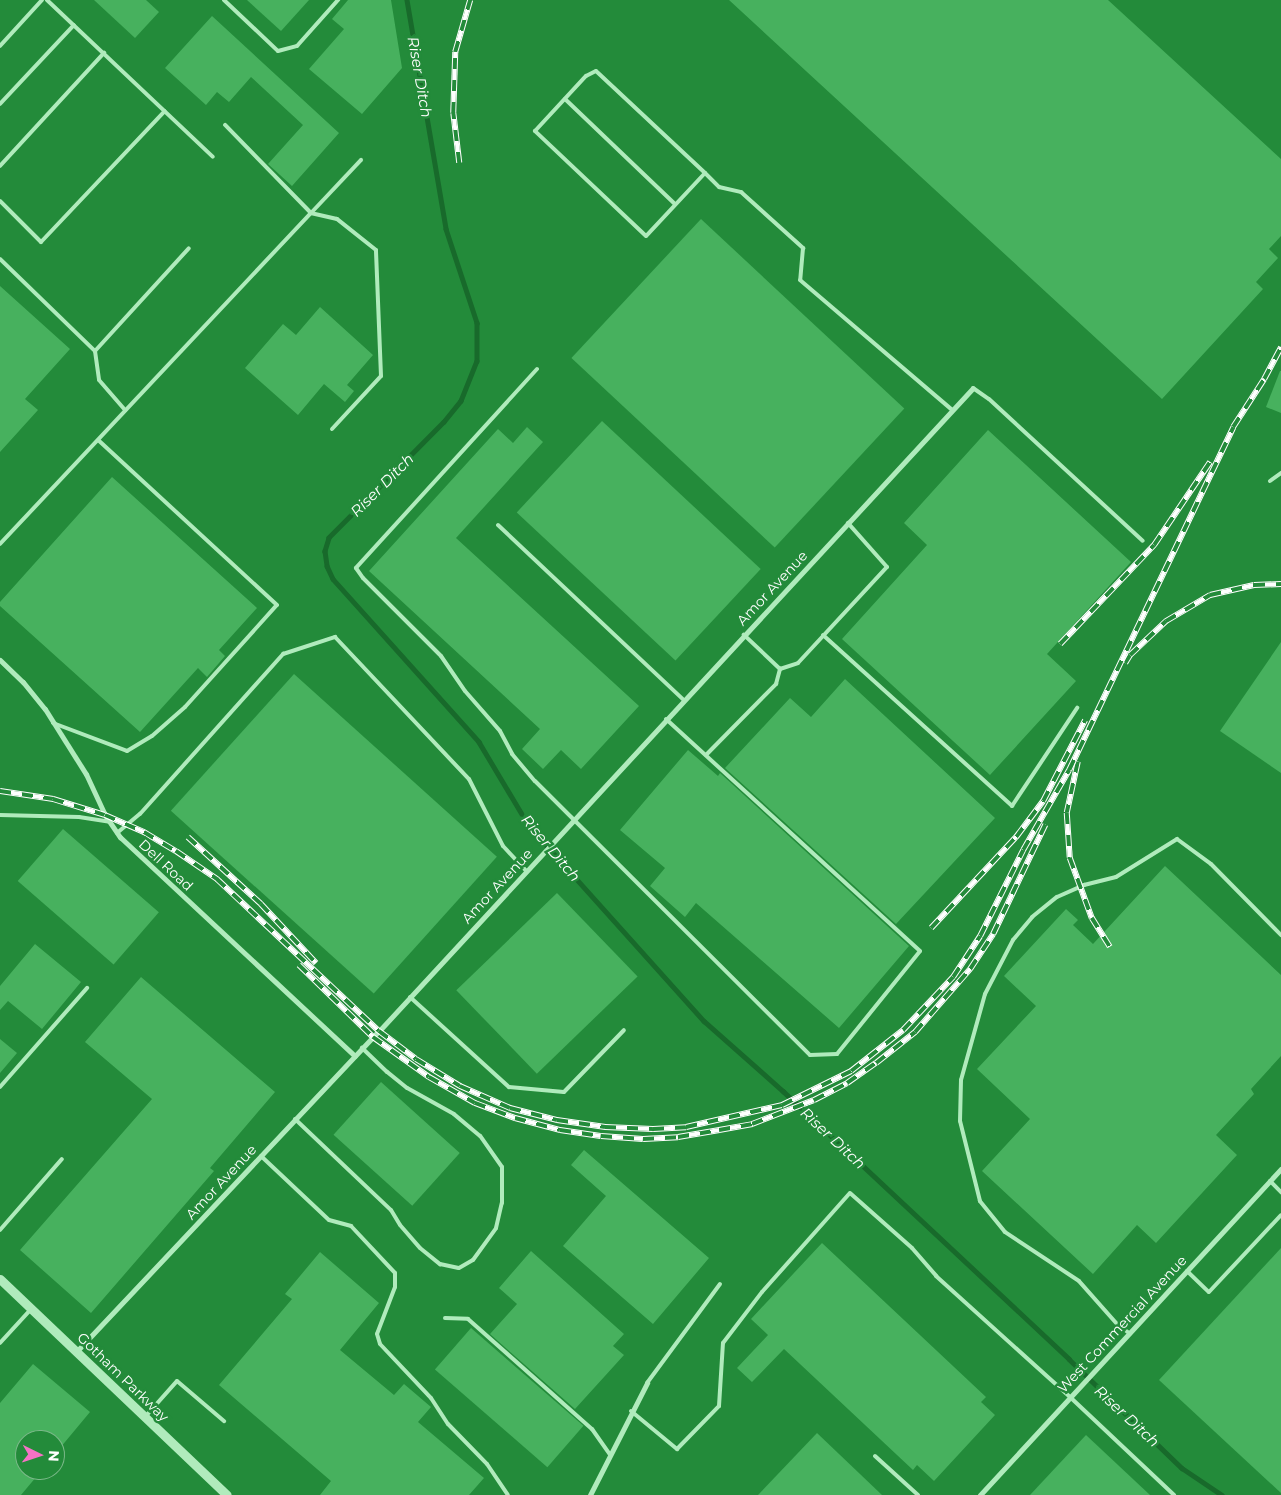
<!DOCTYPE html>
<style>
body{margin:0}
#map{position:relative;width:1281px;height:1495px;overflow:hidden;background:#238b3a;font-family:Montserrat,sans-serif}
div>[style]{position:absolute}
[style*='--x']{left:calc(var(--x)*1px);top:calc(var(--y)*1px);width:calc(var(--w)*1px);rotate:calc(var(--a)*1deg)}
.stream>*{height:4.5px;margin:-2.25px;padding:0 2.25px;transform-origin:2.25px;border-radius:2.25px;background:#186a2b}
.building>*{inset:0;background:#47b15e;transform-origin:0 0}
.service>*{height:4px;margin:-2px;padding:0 2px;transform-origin:2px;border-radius:2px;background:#b0ebbc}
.minor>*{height:5px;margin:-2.5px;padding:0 2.5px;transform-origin:2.5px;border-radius:2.5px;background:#b0ebbc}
.tertiary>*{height:9px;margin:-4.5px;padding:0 4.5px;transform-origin:4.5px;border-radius:4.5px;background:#b0ebbc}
.rail>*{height:5.5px;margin-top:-2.75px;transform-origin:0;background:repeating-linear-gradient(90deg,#238b3a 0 11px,#fff 0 22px);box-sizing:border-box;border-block:1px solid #fff}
span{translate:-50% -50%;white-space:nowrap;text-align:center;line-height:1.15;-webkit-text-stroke:5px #238b3a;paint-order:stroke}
.street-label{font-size:14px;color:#fff}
.water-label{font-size:15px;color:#fff;font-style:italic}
.north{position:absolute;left:15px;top:1430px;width:50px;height:50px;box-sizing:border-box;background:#238b3a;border:1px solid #7bb989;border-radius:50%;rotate:94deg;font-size:14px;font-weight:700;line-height:20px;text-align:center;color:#fff}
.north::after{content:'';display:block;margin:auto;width:18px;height:22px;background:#f672c5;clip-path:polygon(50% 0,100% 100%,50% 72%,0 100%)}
</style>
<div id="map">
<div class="stream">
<i style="--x:407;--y:0;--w:232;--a:80.3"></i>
<i style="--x:446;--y:229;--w:99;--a:71.7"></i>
<i style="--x:477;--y:323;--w:38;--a:90"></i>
<i style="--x:477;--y:361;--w:43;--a:111.8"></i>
<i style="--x:461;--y:401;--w:27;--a:129"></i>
<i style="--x:444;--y:422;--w:163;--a:134.8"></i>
<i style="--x:329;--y:538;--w:14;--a:107"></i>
<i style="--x:325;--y:551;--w:15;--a:82"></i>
<i style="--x:327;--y:566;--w:14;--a:65"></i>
<i style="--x:333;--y:579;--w:219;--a:48.1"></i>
<i style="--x:479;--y:742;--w:98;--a:59.2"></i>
<i style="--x:529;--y:826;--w:262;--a:48.1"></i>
<i style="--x:704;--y:1021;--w:106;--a:41.5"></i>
<i style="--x:783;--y:1091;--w:392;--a:43.1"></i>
<i style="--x:1069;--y:1359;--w:157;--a:44"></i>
<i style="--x:1182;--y:1468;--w:48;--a:34"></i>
</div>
<div class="building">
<i style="clip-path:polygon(94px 0,146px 0,159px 12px,135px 38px)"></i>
<i style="clip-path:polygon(247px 0,309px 0,281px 31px)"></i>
<i style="clip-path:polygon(348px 0,391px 0,402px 68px,362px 114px,309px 69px,344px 29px,332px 19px)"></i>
<i style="clip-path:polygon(729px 0,1108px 0,1281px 159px,1281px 236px,1269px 249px,1278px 258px,1256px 282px,1263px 289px,1162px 399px)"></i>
<i style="clip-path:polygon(212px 16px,339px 133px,292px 186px,268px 164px,303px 125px,251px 77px,229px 102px,217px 92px,206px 105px,165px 68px)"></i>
<i style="left:701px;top:219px;width:278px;height:190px;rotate:43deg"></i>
<i style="clip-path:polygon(0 286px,70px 349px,25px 399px,38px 410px,0 452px)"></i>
<i style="clip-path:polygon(320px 307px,373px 355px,347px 385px,354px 391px,345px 402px,324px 384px,298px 415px,245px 368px,283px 324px,296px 335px)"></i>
<i style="clip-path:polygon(1280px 371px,1281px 371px,1281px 413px,1266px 407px)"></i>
<i style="left:602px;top:421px;width:217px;height:125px;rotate:43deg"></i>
<i style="clip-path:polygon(527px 427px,543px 442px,456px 538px,639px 706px,581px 769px,561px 750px,543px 769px,522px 749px,540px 729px,369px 571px,498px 429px,513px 443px)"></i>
<i style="clip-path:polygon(988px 430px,1131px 562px,1047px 654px,1076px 681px,990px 775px,842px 639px,927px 545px,904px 523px)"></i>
<i style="clip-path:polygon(112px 477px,257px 608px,219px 650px,225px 656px,207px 677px,198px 668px,140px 732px,0 606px,0 602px)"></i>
<i style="clip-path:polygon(1281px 642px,1281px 773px,1220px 731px)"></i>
<i style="left:294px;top:674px;width:273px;height:184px;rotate:42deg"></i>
<i style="clip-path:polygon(845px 679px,995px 818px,896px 924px,725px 768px,790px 698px,811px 717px)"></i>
<i style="clip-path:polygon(688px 750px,718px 776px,720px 773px,909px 946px,839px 1028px,696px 903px,685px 917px,650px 886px,665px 868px,620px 830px)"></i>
<i style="left:63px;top:829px;width:127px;height:69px;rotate:41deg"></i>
<i style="clip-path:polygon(1165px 866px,1281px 975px,1281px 1056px,1251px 1089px,1254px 1094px,1216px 1135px,1237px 1155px,1156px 1243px,1137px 1225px,1093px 1274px,982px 1171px,1030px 1119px,977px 1069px,1036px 1006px,1004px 976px,1066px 909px,1078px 920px,1073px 925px,1093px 944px)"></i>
<i style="left:557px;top:893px;width:116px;height:140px;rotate:46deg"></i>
<i style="clip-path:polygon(35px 944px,81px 982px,42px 1029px,8px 1001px,0 1010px,0 986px)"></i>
<i style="clip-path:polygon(141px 977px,275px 1092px,210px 1168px,214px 1171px,91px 1313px,20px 1250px,152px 1099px,85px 1042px)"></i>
<i style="clip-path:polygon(0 1039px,17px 1053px,0 1073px)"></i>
<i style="left:381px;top:1082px;width:106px;height:71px;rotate:42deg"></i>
<i style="clip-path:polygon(584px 1150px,709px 1258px,653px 1324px,563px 1246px,606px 1196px,571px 1165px)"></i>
<i style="clip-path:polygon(822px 1243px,986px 1397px,981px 1402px,995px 1415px,934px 1481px,917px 1465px,913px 1470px,784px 1349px,752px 1382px,737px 1368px,768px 1335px,751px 1319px)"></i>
<i style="clip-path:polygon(1281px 1248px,1281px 1493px,1159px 1380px)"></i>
<i style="clip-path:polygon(531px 1251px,624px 1334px,613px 1346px,624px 1355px,575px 1409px,490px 1334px,517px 1304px,499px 1288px)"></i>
<i style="clip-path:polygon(320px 1252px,379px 1303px,340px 1350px,394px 1395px,404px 1384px,431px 1407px,418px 1422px,484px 1478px,469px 1495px,320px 1495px,331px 1481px,219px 1385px,292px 1299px,285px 1294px)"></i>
<i style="left:471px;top:1328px;width:149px;height:55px;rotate:41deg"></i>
<i style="clip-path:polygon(33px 1364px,90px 1412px,55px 1454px,55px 1440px,25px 1440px,25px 1470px,42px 1470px,21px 1495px,0 1495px,0 1403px)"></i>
<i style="clip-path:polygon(817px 1433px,882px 1495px,758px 1495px)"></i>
<i style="clip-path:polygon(1086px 1435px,1150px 1495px,1030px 1495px)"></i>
</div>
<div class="service">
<i style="--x:47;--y:0;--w:228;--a:43.4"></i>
<i style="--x:224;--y:0;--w:74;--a:43.4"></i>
<i style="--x:278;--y:51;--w:20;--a:-15"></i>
<i style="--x:297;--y:46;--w:62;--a:-48.3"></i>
<i style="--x:0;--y:46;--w:62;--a:-47.6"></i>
<i style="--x:565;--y:99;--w:152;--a:43.7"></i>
<i style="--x:0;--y:104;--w:108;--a:-46.9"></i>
<i style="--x:0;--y:166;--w:154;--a:-47.4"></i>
<i style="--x:705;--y:173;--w:86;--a:133.1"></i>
<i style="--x:646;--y:236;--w:153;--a:-136.6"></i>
<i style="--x:535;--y:131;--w:75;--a:-47.2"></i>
<i style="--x:586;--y:76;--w:11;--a:-27"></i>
<i style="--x:596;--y:71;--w:149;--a:43.1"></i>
<i style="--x:705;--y:173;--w:20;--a:45"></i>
<i style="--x:719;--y:187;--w:23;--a:13"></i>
<i style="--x:741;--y:192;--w:84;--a:42.1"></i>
<i style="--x:803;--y:248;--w:32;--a:95"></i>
<i style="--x:800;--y:280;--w:200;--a:40.5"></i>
<i style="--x:0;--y:201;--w:58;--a:45"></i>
<i style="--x:41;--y:242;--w:180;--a:-46.6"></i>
<i style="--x:0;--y:259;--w:132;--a:44.1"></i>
<i style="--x:95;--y:351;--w:29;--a:82"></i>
<i style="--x:99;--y:380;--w:40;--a:49"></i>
<i style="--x:95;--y:351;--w:139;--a:-47.6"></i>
<i style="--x:537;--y:369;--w:269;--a:132.3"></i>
<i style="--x:356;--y:568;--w:12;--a:55"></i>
<i style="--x:363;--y:578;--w:110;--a:45"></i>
<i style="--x:441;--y:656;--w:42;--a:55.6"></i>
<i style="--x:465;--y:691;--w:53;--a:48.8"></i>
<i style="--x:500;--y:731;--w:26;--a:62"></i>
<i style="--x:512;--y:754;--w:35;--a:50"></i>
<i style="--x:535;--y:781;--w:388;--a:44.9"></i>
<i style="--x:810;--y:1055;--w:27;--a:-2"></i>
<i style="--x:837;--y:1054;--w:132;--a:-51.1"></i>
<i style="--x:920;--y:951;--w:344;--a:-137.6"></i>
<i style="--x:973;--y:388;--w:19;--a:35"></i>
<i style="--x:989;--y:399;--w:209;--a:42.7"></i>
<i style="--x:332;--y:429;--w:72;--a:-47.2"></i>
<i style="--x:381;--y:376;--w:126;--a:-92.3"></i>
<i style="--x:376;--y:250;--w:50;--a:-141.5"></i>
<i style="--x:337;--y:219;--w:27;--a:-167"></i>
<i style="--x:311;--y:213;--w:73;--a:-46.7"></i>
<i style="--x:1270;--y:481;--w:14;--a:-36"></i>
<i style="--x:498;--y:525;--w:255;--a:43.3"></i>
<i style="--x:0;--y:544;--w:454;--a:-46.8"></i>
<i style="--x:311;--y:213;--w:123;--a:-134.3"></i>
<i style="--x:823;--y:635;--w:255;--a:42.1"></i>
<i style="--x:1012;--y:806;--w:118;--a:-56.4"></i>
<i style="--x:780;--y:669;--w:19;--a:-18"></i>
<i style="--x:798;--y:663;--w:131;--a:-47.2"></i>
<i style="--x:887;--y:567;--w:59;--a:-131.6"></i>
<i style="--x:53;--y:723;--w:79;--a:20.7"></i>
<i style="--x:127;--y:751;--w:29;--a:-31"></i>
<i style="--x:152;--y:736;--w:44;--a:-41.3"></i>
<i style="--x:185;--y:707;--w:137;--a:-48"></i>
<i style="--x:277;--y:605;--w:243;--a:-137.3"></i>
<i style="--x:706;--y:755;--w:100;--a:-45.4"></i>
<i style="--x:776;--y:684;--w:16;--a:-75"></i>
<i style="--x:780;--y:669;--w:50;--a:-136.6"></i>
<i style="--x:0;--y:815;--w:79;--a:1.5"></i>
<i style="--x:79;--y:817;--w:31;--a:9"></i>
<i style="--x:117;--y:833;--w:30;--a:-40"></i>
<i style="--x:140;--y:814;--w:215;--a:-48.2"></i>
<i style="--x:283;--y:654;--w:55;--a:-18.1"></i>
<i style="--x:335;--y:637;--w:195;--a:46.7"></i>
<i style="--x:469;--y:779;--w:75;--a:63.1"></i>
<i style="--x:503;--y:846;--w:34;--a:47"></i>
<i style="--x:410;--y:997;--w:134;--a:42.3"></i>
<i style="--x:509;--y:1087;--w:55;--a:5.2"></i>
<i style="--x:564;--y:1092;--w:86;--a:-45.9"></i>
<i style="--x:0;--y:1087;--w:132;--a:-48.7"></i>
<i style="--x:295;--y:1119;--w:132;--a:43.5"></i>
<i style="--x:391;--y:1210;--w:17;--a:59"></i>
<i style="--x:400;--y:1225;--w:30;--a:49"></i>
<i style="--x:420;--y:1248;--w:26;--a:39"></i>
<i style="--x:440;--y:1264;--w:19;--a:12"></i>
<i style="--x:459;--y:1268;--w:16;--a:-30"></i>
<i style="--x:473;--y:1260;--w:39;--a:-54"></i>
<i style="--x:496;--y:1228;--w:26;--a:-77"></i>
<i style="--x:502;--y:1203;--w:36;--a:-90"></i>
<i style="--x:502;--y:1167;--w:38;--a:-125"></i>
<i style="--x:480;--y:1136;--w:34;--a:-140"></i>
<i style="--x:454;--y:1114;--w:54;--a:-151"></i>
<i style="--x:407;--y:1088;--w:26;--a:-141"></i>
<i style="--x:387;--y:1072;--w:35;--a:-136"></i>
<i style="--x:261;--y:1156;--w:93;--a:43.3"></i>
<i style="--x:329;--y:1220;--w:23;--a:15"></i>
<i style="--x:351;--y:1226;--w:64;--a:46.9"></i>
<i style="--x:395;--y:1273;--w:14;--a:90"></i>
<i style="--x:395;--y:1287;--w:50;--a:111"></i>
<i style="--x:377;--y:1334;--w:10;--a:73"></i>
<i style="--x:380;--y:1344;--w:74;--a:46.6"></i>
<i style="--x:431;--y:1398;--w:31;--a:57"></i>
<i style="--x:448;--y:1424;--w:56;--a:45.7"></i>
<i style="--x:487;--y:1464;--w:37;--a:56"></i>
<i style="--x:1270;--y:1181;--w:16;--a:45"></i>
<i style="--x:0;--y:1230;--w:94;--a:-48.9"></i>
<i style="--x:1187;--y:1271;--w:30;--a:44"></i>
<i style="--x:1209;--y:1292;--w:105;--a:-46.9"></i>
<i style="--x:445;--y:1318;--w:23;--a:2"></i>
<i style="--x:468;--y:1319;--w:166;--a:41.6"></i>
<i style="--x:592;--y:1429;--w:32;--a:55"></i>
<i style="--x:1129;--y:1333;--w:15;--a:-143"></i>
<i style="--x:1117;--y:1324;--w:57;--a:-131.5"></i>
<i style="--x:1079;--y:1281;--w:89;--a:-146.5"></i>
<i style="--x:1005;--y:1232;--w:40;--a:-129"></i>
<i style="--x:980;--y:1201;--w:82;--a:-104"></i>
<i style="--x:960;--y:1121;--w:41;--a:-88.6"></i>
<i style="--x:961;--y:1080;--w:89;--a:-74.4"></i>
<i style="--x:985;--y:994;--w:61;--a:-62.6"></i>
<i style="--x:1013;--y:940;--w:30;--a:-50"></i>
<i style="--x:1032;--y:917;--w:32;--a:-39"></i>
<i style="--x:1057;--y:897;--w:30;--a:-24"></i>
<i style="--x:1084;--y:885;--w:33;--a:-14"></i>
<i style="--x:1116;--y:877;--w:72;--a:-31.9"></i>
<i style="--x:1177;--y:839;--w:42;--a:36.3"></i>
<i style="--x:1211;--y:864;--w:100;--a:45.4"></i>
<i style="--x:0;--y:1343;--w:46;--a:-47.6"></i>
<i style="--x:647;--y:1383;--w:123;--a:-53.6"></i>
<i style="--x:631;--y:1411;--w:60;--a:39.6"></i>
<i style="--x:677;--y:1449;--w:60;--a:-45.7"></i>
<i style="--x:719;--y:1406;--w:63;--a:-86.4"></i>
<i style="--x:723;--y:1343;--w:64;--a:-52.6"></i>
<i style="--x:762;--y:1292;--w:132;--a:-48.4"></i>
<i style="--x:850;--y:1193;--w:83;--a:41.6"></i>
<i style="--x:912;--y:1248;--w:37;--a:49"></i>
<i style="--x:936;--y:1276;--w:181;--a:42.1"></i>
<i style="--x:1070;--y:1397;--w:143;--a:43.3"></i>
<i style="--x:145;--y:1417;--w:48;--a:-48.4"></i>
<i style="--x:177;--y:1381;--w:62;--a:40.4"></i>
<i style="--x:875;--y:1456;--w:58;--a:42.2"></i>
</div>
<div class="minor">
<i style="--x:0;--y:660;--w:32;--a:44"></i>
<i style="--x:23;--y:682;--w:35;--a:51"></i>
<i style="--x:45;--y:709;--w:77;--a:57.8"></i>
<i style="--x:86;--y:774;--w:45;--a:65.1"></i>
<i style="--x:105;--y:815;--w:27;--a:56"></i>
<i style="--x:120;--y:837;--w:321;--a:43"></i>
<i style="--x:76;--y:1352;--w:441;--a:-46.7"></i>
<i style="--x:379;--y:1031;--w:875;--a:-47.27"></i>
<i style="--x:590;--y:1495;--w:126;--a:-63"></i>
<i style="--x:980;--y:1495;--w:444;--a:-47.3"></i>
</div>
<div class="tertiary">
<i style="--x:0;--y:1279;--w:313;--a:43.6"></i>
</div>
<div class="rail">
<i style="--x:459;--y:163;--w:50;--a:-96.8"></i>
<i style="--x:453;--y:113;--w:61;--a:-88.1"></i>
<i style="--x:455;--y:52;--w:54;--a:-73.9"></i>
<i style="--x:1060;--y:644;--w:137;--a:-46.5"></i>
<i style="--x:1154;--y:545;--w:100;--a:-56"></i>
<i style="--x:1125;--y:663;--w:9;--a:-58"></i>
<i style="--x:1130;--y:655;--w:50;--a:-43.4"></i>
<i style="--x:1166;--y:621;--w:51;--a:-30.6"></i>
<i style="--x:1210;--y:595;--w:45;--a:-12.8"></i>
<i style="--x:1254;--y:585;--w:27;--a:-2"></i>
<i style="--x:1078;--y:762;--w:52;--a:102.2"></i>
<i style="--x:1067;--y:813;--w:45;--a:86.2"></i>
<i style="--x:1070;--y:858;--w:64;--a:69.9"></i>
<i style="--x:1092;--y:918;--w:34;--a:58"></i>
<i style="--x:0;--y:791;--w:54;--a:8.6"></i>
<i style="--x:53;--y:799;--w:54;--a:17.1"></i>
<i style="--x:105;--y:815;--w:43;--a:23.6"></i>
<i style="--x:144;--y:832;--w:37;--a:31"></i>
<i style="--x:176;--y:851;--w:50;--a:34.3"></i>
<i style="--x:217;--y:879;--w:222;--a:43.2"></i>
<i style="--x:379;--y:1031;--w:46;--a:37.1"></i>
<i style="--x:416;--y:1059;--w:52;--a:31.5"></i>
<i style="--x:460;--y:1086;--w:55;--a:23.7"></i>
<i style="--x:510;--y:1108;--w:49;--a:14.3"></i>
<i style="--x:557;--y:1120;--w:49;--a:8.3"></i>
<i style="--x:605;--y:1127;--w:48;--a:2.4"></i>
<i style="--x:653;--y:1129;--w:33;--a:-3"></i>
<i style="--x:686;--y:1127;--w:98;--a:-12.9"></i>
<i style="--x:782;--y:1105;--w:77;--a:-26.2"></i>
<i style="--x:851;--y:1071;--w:66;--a:-38.3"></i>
<i style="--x:903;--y:1030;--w:73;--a:-46.7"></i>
<i style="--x:953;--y:977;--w:49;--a:-56.6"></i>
<i style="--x:980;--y:936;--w:96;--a:-63.4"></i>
<i style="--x:1023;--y:850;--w:92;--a:-60.1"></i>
<i style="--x:1069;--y:770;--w:380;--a:-64.4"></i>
<i style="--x:1233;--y:427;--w:57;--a:-57.1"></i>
<i style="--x:1264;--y:379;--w:36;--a:-62"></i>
<i style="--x:188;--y:837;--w:99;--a:42.5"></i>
<i style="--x:261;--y:904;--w:81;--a:47"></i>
<i style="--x:931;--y:928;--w:125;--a:-47"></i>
<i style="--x:1016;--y:837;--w:45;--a:-53.1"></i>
<i style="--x:1043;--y:801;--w:91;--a:-62.6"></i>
<i style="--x:299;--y:965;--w:103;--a:44.2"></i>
<i style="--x:373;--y:1037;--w:69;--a:35.5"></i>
<i style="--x:429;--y:1077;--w:53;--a:29.5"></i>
<i style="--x:475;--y:1103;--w:43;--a:20.6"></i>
<i style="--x:515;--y:1118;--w:47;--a:14.9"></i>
<i style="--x:560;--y:1130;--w:41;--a:8.3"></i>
<i style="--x:601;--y:1136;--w:42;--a:4.1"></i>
<i style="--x:643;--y:1139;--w:35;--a:-3"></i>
<i style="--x:678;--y:1137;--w:42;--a:-9.7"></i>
<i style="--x:719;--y:1130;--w:34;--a:-10"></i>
<i style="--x:752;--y:1124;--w:66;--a:-21.2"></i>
<i style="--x:814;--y:1100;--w:37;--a:-27"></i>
<i style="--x:847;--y:1083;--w:35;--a:-35"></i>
<i style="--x:876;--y:1063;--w:50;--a:-38.5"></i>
<i style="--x:915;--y:1032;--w:84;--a:-48.9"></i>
<i style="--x:970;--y:969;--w:42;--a:-56.7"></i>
<i style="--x:993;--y:934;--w:121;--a:-64.5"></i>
</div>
<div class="street-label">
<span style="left:772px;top:588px;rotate:-47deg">Amor Avenue</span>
<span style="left:166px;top:865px;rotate:43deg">Dell Road</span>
<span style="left:497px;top:886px;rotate:-47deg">Amor Avenue</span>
<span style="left:221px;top:1182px;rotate:-47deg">Amor Avenue</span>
<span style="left:1122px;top:1324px;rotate:-47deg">West Commercial Avenue</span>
<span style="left:123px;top:1377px;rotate:44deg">Gotham Parkway</span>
</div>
<div class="water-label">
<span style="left:420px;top:77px;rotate:80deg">Riser Ditch</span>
<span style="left:382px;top:485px;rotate:-45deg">Riser Ditch</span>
<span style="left:551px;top:848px;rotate:50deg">Riser Ditch</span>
<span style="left:833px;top:1138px;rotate:43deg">Riser Ditch</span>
<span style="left:1127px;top:1416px;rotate:43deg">Riser Ditch</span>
</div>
<div class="north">N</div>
</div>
